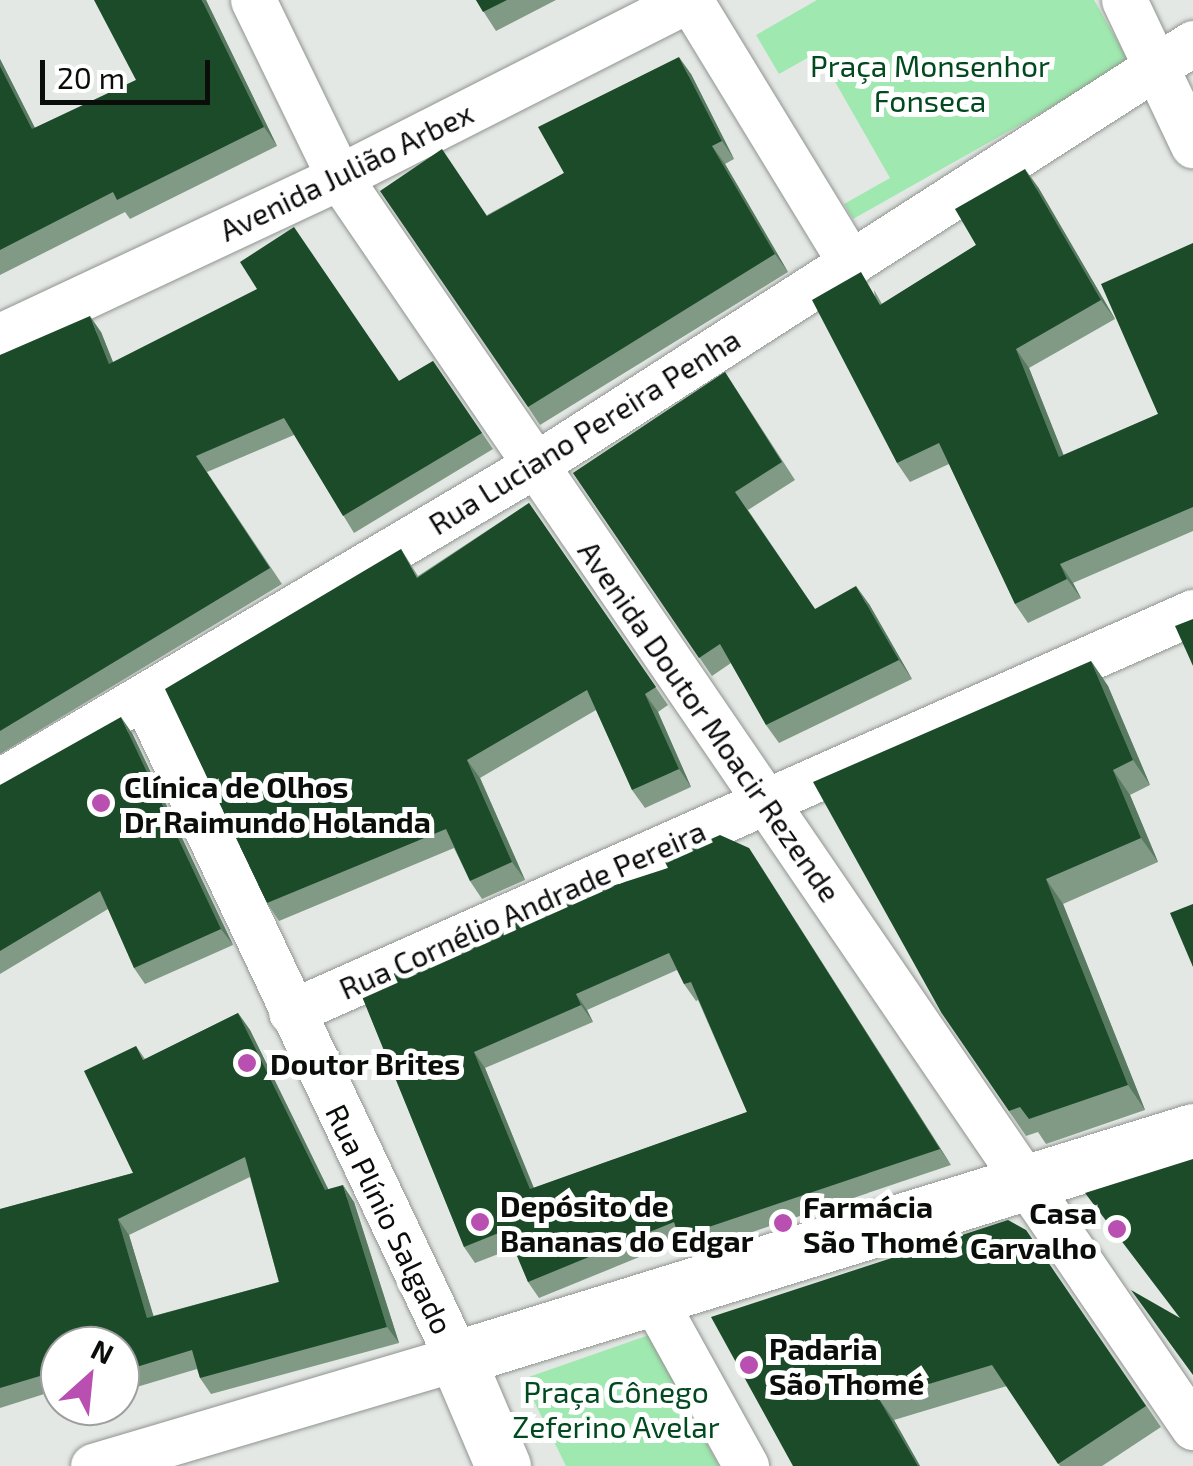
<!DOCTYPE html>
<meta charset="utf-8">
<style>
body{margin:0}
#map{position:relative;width:1193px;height:1466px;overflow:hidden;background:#e3e8e4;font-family:"Exo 2",sans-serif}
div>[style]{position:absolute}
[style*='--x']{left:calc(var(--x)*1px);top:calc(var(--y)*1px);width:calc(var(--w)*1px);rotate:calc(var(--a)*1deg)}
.green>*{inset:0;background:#9fe8af}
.roads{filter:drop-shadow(0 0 2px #909490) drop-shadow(0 0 2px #909490)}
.street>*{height:45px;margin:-22.5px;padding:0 22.5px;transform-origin:22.5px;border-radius:22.5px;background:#fff}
.secondary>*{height:55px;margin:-27.5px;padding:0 27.5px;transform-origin:27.5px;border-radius:27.5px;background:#fff}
.wall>*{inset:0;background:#809a86}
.shaded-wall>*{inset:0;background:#587a61}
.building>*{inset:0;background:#1c4b29}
.dots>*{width:28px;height:28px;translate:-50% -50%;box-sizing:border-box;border:5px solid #fff;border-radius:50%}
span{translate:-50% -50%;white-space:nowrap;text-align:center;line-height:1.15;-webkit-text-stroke:10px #fff;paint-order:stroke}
.park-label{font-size:30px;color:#01491e}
.street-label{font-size:30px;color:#0b0d0b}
.poi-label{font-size:30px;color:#0b0d0b;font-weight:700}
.left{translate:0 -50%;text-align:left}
.right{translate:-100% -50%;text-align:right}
.north{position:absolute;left:40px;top:1326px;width:100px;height:100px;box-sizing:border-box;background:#fff;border:2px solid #9d9e9d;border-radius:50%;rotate:27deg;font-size:28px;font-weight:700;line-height:40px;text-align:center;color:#0b0d0b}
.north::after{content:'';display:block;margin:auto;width:35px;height:45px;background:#b84fb1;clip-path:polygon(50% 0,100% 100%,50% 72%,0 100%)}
.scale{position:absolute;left:40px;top:60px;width:170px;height:45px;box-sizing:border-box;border:5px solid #0b0d0b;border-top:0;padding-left:12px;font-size:30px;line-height:35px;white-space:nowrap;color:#0b0d0b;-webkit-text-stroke:8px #fff;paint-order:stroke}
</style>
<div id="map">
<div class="green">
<i style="clip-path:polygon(817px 0,1094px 0,1130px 63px,853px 219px,844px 204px,890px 178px,818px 52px,779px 74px,756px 35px)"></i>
<i style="clip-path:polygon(649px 1335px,719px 1466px,566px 1466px,523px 1379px)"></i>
</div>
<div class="roads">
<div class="street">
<i style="--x:253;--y:0;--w:197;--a:64.1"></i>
<i style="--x:339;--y:177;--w:1514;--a:55.66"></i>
<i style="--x:690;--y:0;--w:309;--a:58.6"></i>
<i style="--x:1124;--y:0;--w:161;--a:64.6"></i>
<i style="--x:0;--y:336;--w:374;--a:-25.1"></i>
<i style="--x:339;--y:177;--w:391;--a:-26.9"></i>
<i style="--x:0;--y:781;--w:621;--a:-30.57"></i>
<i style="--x:535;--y:465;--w:782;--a:-32.67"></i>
<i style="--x:291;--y:1012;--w:987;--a:-23.92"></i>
<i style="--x:653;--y:1298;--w:192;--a:61"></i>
<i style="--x:93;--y:1466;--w:380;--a:-16.5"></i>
<i style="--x:457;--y:1358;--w:729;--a:-115.33"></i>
</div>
<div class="secondary">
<i style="--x:503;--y:1466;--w:117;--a:-113.1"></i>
<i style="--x:457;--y:1358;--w:770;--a:-17.14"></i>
</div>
</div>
<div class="wall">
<i style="clip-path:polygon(206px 0,277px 146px,130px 219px,125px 212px,0 275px,0 59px,35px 128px,136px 80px)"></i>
<i style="clip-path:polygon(476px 0,556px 0,496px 31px)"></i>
<i style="clip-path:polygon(691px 74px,734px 159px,725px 164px,788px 272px,540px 425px,528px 407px,487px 215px,564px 173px)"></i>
<i style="clip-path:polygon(1038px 187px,1115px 319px,1029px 368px,1063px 455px,1158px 414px,1193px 243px,1193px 531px,1073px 583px,1081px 598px,1028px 623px,1015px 604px,949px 464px,910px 482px,897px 463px,874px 290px,882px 304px,976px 245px)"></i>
<i style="clip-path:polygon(101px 332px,113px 362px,399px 381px,433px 361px,493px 449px,354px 533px,294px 435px,207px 472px,282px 584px,0 754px,0 355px)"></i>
<i style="clip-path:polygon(725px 372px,795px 480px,748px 510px,815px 609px,869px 604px,912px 679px,779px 743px,766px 725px,731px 663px,712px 676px,573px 473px)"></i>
<i style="clip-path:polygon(529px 503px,668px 705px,658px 712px,691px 787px,645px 808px,632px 790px,596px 710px,480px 778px,525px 880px,482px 899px,470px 881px,454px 848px,279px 921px,267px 903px,401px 549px,418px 576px)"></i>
<i style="clip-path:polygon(1091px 661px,1108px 686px,1150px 785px,1130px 795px,1158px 862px,1063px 904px,1145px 1110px,1046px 1144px,1038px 1132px,1026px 1136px,941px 1012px)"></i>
<i style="clip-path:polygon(132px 733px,233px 945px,145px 984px,134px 968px,108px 909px,0 974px,0 785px)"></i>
<i style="clip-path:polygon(evenodd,749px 848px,951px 1165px,690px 1253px,681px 1240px,539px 1298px,528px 1282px,514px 1248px,475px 1263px,464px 1247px,359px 989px,668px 868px,749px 848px,677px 970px,684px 984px,696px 1001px,698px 1000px,747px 1112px,534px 1188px,485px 1068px,593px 1022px,587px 1010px,677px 970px)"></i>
<i style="clip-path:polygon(evenodd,238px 1013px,250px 1030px,328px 1189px,354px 1202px,399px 1343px,211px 1394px,200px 1378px,197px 1369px,120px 1392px,120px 1346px,60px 1346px,60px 1389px,0 1408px,0 1209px,133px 1173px,136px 1046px,145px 1059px,238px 1013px,250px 1177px,279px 1282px,153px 1316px,129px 1235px,250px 1177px)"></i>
<i style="clip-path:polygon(1026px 1230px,1161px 1427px,1102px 1466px,1060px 1466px,1007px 1386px,894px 1420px,920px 1466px,793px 1466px)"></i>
</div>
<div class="shaded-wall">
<i style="clip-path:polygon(202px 0,206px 0,277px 146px,264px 127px)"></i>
<i style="clip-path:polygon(679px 57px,691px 74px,734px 159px,722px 141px)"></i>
<i style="clip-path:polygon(0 59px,45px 148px,32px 129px,0 66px)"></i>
<i style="clip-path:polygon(712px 146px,725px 164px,788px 272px,775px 254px)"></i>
<i style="clip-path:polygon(1025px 169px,1038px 187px,1115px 319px,1101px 300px)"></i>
<i style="clip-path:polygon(90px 316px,101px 332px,120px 380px,109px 364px)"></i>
<i style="clip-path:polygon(1016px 349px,1029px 368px,1072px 476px,1059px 457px)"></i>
<i style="clip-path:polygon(1060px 564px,1073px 583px,1081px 598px,1067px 579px)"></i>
<i style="clip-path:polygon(856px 586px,869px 604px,912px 679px,899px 660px)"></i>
<i style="clip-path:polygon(1091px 661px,1108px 686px,1150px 785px,1133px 760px)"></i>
<i style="clip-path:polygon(645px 694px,658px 712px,691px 787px,679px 769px)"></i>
<i style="clip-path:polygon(121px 717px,132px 733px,233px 945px,221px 929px)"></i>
<i style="clip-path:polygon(467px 760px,480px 778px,525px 880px,512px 862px)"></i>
<i style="clip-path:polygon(1113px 770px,1130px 795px,1158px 862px,1141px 838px)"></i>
<i style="clip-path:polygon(749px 848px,760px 865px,951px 1165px,940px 1149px)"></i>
<i style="clip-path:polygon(1046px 879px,1063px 904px,1145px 1110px,1128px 1085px)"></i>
<i style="clip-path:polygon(576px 994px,587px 1010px,593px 1022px,581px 1005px)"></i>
<i style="clip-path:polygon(238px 1013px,250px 1030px,337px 1207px,325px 1190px)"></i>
<i style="clip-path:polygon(474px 1052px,485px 1068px,541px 1206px,530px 1189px)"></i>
<i style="clip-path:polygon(343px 1185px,354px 1202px,399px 1343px,387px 1327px)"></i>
<i style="clip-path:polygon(118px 1219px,129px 1235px,159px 1334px,147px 1318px)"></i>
<i style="clip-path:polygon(879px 1399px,894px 1420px,920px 1466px,918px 1466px)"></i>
</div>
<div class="building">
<i style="clip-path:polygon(94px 0,202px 0,264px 127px,117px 200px,113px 192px,0 250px,0 66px,32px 129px,136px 80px)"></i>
<i style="clip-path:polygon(476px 0,507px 0,483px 12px)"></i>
<i style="clip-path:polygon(679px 57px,722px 141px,712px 146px,775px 254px,528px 407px,380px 191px,442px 149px,487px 216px,564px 173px,538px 127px)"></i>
<i style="clip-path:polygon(1025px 169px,1101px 300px,1016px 349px,1059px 457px,1158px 414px,1101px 284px,1193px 243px,1193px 507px,1060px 564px,1067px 579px,1015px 604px,939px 443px,897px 463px,812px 300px,861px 272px,880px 305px,976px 245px,955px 209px)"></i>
<i style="clip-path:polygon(294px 227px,399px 381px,433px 361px,482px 433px,343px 516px,284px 418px,196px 456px,270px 568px,0 731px,0 355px,90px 316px,109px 364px,257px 289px,240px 262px)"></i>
<i style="clip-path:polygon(725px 372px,782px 462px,735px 492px,815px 609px,856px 586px,899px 660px,766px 725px,720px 644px,699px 658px,573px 473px)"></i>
<i style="clip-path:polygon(529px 503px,656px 687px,645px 694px,679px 769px,632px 790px,587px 690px,467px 760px,512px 862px,470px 881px,446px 829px,267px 903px,165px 689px,401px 549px,417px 578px)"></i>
<i style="clip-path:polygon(1193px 619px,1193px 666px,1175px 626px)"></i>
<i style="clip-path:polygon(1091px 661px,1133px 760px,1113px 770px,1141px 838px,1046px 879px,1128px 1085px,1029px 1119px,1020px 1107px,1009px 1111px,941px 1012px,813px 782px)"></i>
<i style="clip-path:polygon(121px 717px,221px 929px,134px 968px,100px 891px,0 951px,0 785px)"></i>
<i style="clip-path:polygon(evenodd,720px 835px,749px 848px,940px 1149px,679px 1237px,674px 1222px,528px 1282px,506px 1230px,464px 1247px,359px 989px,535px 911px,668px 868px,664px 860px,720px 835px,669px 953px,684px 984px,691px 982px,747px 1112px,530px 1189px,474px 1052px,581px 1005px,576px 994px,669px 953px)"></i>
<i style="clip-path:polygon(1193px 904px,1193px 967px,1170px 913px)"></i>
<i style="clip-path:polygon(evenodd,238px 1013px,325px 1190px,343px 1185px,387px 1327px,200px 1378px,192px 1350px,120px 1372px,120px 1346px,60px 1346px,60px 1370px,0 1388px,0 1209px,133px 1173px,84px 1071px,136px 1046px,143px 1060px,238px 1013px,245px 1157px,279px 1282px,147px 1318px,118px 1219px,245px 1157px)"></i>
<i style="clip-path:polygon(1193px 1159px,1193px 1375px,1131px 1290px,1180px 1318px,1085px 1193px)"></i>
<i style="clip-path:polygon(1008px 1220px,1026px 1230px,1146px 1406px,1058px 1464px,992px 1365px,879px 1399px,918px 1466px,793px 1466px,711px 1317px)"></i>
</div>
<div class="dots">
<i style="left:101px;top:803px;background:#b84fb1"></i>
<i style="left:247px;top:1063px;background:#b84fb1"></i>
<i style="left:480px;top:1222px;background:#b84fb1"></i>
<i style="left:783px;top:1223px;background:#b84fb1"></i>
<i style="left:1117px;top:1229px;background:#b84fb1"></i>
<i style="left:749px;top:1365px;background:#b84fb1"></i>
</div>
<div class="park-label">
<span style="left:930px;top:82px">Praça Monsenhor<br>Fonseca</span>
<span style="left:616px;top:1408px">Praça Cônego<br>Zeferino Avelar</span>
</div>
<div class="street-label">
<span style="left:346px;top:171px;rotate:-26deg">Avenida Julião Arbex</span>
<span style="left:584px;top:431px;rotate:-32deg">Rua Luciano Pereira Penha</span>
<span style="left:710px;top:721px;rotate:55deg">Avenida Doutor Moacir Rezende</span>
<span style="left:522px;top:909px;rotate:-24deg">Rua Cornélio Andrade Pereira</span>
<span style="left:390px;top:1219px;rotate:64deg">Rua Plínio Salgado</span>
</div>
<div class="poi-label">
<span class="left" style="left:124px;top:803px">Clínica de Olhos<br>Dr Raimundo Holanda</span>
<span class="left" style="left:270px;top:1063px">Doutor Brites</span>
<span class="left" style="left:500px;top:1222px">Depósito de<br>Bananas do Edgar</span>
<span class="left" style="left:803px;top:1223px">Farmácia<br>São Thomé</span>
<span class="right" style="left:1097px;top:1229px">Casa<br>Carvalho</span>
<span class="left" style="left:769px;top:1365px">Padaria<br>São Thomé</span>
</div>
<div class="north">N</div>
<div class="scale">20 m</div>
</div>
